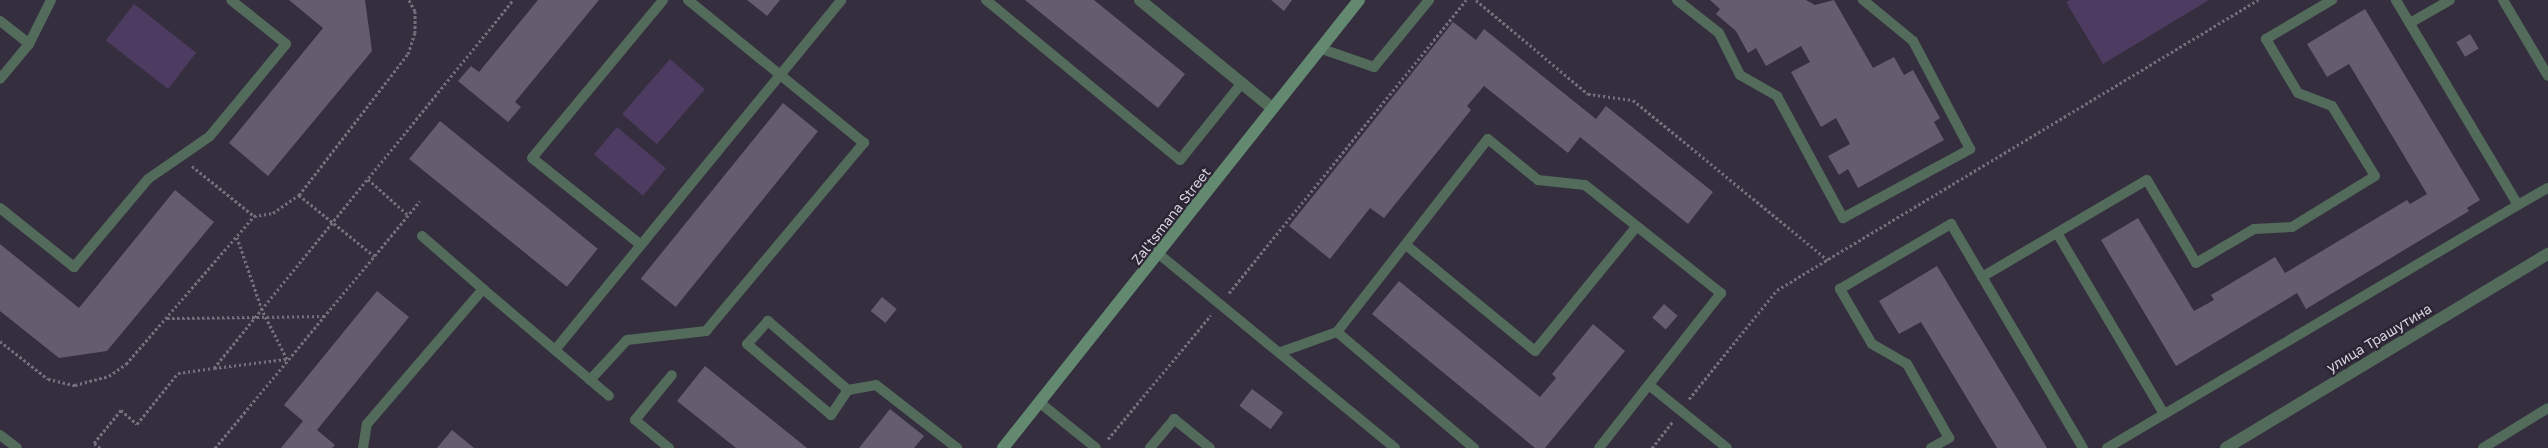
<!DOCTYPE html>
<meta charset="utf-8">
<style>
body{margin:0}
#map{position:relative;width:2548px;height:448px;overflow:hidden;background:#352e3e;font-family:"Golos Text",sans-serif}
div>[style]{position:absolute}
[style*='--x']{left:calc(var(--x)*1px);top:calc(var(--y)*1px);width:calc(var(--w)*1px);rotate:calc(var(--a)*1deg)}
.green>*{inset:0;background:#4e3b61;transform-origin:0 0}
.building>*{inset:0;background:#655d6f;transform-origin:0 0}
.path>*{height:3px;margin-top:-1.5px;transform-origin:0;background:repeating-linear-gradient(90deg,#756f7d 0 2.5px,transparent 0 5px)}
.lane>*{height:10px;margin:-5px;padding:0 5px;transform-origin:5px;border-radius:5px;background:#526b5b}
.street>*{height:12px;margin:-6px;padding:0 6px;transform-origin:6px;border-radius:6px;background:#526b5b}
.secondary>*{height:12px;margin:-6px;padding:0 6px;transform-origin:6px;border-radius:6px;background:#638a71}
span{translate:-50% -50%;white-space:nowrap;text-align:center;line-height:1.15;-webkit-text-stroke:4.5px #2b2434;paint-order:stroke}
.street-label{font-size:14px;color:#d8d3de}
</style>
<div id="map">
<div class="green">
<i style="clip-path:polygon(2070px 0,2209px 0,2103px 64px,2066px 2px)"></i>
<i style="left:134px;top:4px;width:79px;height:46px;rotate:38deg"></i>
<i style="left:670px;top:59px;width:46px;height:73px;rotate:41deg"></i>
<i style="left:617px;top:127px;width:64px;height:36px;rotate:40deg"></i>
</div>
<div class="building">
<i style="clip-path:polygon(289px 0,365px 0,372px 51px,268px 176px,229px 143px,323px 28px)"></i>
<i style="clip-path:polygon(538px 0,599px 0,515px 102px,521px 107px,508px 122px,458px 81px,471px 66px,479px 72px)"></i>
<i style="clip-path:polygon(747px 0,780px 0,767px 16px)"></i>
<i style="clip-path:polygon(1025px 0,1094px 0,1185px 74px,1158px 108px)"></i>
<i style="clip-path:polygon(1271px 0,1292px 0,1284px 11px)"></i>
<i style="clip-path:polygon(1710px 0,1806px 0,1815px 5px,1834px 0,1873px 68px,1894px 57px,1904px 75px,1913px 70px,1940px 118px,1934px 122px,1944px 140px,1858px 188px,1848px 169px,1839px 175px,1828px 156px,1850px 144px,1836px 118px,1821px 127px,1791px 72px,1810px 62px,1801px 46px,1766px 66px,1756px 48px,1748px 53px,1736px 31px,1716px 14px,1720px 9px)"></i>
<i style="clip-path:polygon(2365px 9px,2480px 200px,2467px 208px,2469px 211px,2306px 309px,2297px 293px,2176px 366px,2101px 240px,2138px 218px,2194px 311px,2214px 300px,2211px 295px,2275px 257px,2285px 273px,2407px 200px,2410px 204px,2427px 194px,2349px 64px,2327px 77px,2307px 44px)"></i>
<i style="clip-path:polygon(1453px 22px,1476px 40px,1484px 29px,1596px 119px,1606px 106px,1713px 192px,1688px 224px,1580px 137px,1568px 153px,1484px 86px,1467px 106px,1471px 110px,1384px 218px,1370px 208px,1330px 259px,1289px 226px)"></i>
<i style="left:2470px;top:34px;width:17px;height:16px;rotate:59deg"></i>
<i style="left:783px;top:103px;width:45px;height:226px;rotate:39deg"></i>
<i style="left:440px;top:121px;width:203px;height:49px;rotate:39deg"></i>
<i style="clip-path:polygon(175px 190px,214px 222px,107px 351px,59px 358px,0 311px,0 244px,79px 308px)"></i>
<i style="clip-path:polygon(1937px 266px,2047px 448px,1997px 448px,1921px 322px,1899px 334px,1879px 301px)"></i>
<i style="clip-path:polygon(1399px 281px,1540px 397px,1556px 378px,1552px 374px,1593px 324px,1625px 351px,1545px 448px,1535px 448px,1372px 314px)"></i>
<i style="clip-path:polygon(377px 291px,409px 317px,317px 430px,335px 445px,332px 448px,281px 448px,303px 421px,284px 405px)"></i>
<i style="left:882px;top:297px;width:19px;height:18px;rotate:39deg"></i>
<i style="left:1664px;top:304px;width:18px;height:18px;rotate:41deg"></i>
<i style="clip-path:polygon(705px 366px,807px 448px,736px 448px,677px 401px)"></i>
<i style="left:1252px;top:389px;width:39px;height:21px;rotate:37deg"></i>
<i style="clip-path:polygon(890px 409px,924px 436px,914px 448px,859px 448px)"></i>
<i style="clip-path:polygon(452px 430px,474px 448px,437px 448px)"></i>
</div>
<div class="path">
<i style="--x:1476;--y:0;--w:146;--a:40"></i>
<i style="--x:1588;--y:94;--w:45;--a:7.6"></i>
<i style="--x:1633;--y:100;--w:252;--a:39.4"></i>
<i style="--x:192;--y:166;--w:80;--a:38.9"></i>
<i style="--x:368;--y:179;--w:54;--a:42"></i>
<i style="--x:299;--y:195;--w:97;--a:39.1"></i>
<i style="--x:1229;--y:293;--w:377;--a:-51"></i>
<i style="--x:167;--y:318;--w:157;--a:-0.7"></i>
<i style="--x:0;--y:341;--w:61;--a:38.4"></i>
<i style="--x:48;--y:379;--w:28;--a:13"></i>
<i style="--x:75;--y:385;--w:35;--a:-15"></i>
<i style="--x:109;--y:376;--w:21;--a:-35"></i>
<i style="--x:126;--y:364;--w:196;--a:-49.1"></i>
<i style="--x:254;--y:216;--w:19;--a:-9"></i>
<i style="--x:273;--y:213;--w:32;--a:-35"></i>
<i style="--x:299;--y:195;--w:178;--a:-52.3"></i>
<i style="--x:408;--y:54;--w:22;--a:-72"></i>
<i style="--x:415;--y:33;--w:22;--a:-90"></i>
<i style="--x:415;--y:11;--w:13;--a:-119"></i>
<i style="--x:214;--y:368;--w:74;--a:-7"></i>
<i style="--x:287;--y:359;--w:55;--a:-117"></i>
<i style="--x:262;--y:310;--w:77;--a:-108.9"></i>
<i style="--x:1689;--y:399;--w:140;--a:-51.1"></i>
<i style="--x:1777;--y:290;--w:562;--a:-31.09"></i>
<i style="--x:1108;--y:439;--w:161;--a:-50.3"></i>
<i style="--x:100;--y:448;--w:8;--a:-140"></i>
<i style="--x:94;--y:443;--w:43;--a:-50.7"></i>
<i style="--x:121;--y:410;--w:21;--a:41"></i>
<i style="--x:137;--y:424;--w:65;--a:-51.2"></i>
<i style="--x:178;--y:373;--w:36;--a:-8"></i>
<i style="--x:214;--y:368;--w:474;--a:-50.9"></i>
<i style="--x:215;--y:448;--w:321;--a:-50.3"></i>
<i style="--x:1652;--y:448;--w:33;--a:-52"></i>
</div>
<div class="lane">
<i style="--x:986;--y:0;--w:251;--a:39.5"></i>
<i style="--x:1180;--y:160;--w:99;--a:-51.2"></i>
<i style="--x:1677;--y:0;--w:53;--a:38.2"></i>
<i style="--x:1719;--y:33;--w:47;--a:63.4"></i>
<i style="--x:1740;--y:75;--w:43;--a:29.6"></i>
<i style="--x:1777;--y:96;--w:139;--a:61.6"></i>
<i style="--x:1843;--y:218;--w:145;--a:-28.5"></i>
<i style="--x:1970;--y:149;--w:122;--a:-117.8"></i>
<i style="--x:1913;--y:41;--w:65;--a:-140.6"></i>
<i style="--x:2503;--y:0;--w:88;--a:59.4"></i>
<i style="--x:0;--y:21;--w:37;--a:38"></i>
<i style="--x:29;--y:44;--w:45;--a:129.6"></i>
<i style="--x:2410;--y:23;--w:46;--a:-29.9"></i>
<i style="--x:29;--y:44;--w:49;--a:-63.4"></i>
<i style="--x:1322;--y:49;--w:55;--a:19.1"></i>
<i style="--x:1374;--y:67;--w:87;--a:-50.6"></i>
<i style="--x:2518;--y:205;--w:34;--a:-30"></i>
<i style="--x:0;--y:208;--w:95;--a:38.6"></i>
<i style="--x:74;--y:267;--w:115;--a:-49.9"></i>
<i style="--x:148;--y:179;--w:75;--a:-34.7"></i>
<i style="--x:210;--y:136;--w:119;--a:-50.4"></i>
<i style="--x:286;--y:44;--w:70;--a:-141.3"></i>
<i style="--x:2057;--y:233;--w:210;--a:59.4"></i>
<i style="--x:422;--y:236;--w:81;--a:41"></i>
<i style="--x:641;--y:245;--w:139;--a:-141.4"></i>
<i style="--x:532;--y:158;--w:205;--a:-50.3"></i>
<i style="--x:1406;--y:245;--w:167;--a:39.4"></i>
<i style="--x:1535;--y:351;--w:160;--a:-50.8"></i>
<i style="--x:1160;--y:255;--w:304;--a:39.4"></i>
<i style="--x:1982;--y:277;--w:191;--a:-30.5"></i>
<i style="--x:2147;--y:180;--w:96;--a:59.4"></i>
<i style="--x:2196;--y:263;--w:67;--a:-30.4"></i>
<i style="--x:2254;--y:229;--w:38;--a:-3"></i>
<i style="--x:2292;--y:227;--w:97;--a:-31.6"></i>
<i style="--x:2375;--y:176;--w:82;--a:-121.6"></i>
<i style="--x:2332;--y:106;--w:36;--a:-159"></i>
<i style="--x:2298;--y:93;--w:63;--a:-120.7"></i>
<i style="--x:2266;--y:39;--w:77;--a:-30.6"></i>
<i style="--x:1337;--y:332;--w:180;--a:40.3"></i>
<i style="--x:555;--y:350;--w:452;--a:-50.7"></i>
<i style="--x:1281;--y:352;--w:59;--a:-19.7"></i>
<i style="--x:1337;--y:332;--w:245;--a:-52"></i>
<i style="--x:1488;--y:139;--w:65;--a:39.4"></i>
<i style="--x:1538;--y:180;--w:47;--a:6.1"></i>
<i style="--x:1585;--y:185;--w:174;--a:38.5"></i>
<i style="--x:1721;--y:293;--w:197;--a:128.2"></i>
<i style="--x:590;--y:380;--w:54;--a:-47.2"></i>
<i style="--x:627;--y:340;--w:80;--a:-6.5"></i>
<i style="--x:706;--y:331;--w:246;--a:-50"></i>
<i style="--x:864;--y:143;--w:227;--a:-140.9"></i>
<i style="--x:1649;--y:385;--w:100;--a:38.9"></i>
<i style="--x:848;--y:390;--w:106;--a:-139.2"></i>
<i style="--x:768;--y:321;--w:31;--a:132"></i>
<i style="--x:747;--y:344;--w:110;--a:40.2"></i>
<i style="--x:831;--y:415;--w:30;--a:-56"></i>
<i style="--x:848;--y:390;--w:28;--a:-10"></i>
<i style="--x:876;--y:385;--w:103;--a:37.9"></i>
<i style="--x:1039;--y:402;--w:73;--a:38.9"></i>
<i style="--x:0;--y:435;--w:21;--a:37"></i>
<i style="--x:363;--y:448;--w:24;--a:-81"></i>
<i style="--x:367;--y:424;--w:178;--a:-49.3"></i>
<i style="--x:483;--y:289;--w:165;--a:40.3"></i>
<i style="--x:669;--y:448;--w:44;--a:-140.5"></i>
<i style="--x:635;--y:420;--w:58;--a:-50.6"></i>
<i style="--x:1150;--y:448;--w:38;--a:-50"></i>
<i style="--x:1174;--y:419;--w:46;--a:38.9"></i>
<i style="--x:1931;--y:448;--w:21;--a:-29"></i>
<i style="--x:1949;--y:438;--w:85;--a:-119.6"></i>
<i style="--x:1907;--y:364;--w:40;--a:-150.3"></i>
<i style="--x:1872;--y:344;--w:64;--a:-120.2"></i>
<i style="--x:1840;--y:289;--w:129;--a:-30.4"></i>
<i style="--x:1951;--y:224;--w:260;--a:59.5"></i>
<i style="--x:2107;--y:448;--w:477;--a:-30.6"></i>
<i style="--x:2518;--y:205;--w:239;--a:-120.8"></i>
<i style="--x:2483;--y:448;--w:76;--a:-31.6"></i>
</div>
<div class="street">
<i style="--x:1140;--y:0;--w:171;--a:39.3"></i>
<i style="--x:2226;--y:448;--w:376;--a:-31.1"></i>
</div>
<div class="secondary">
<i style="--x:1003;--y:448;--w:572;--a:-51.53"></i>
</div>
<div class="street-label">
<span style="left:1171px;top:216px;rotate:-52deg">Zal'tsmana Street</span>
<span style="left:2379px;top:338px;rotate:-31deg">улица Трашутина</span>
</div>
</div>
